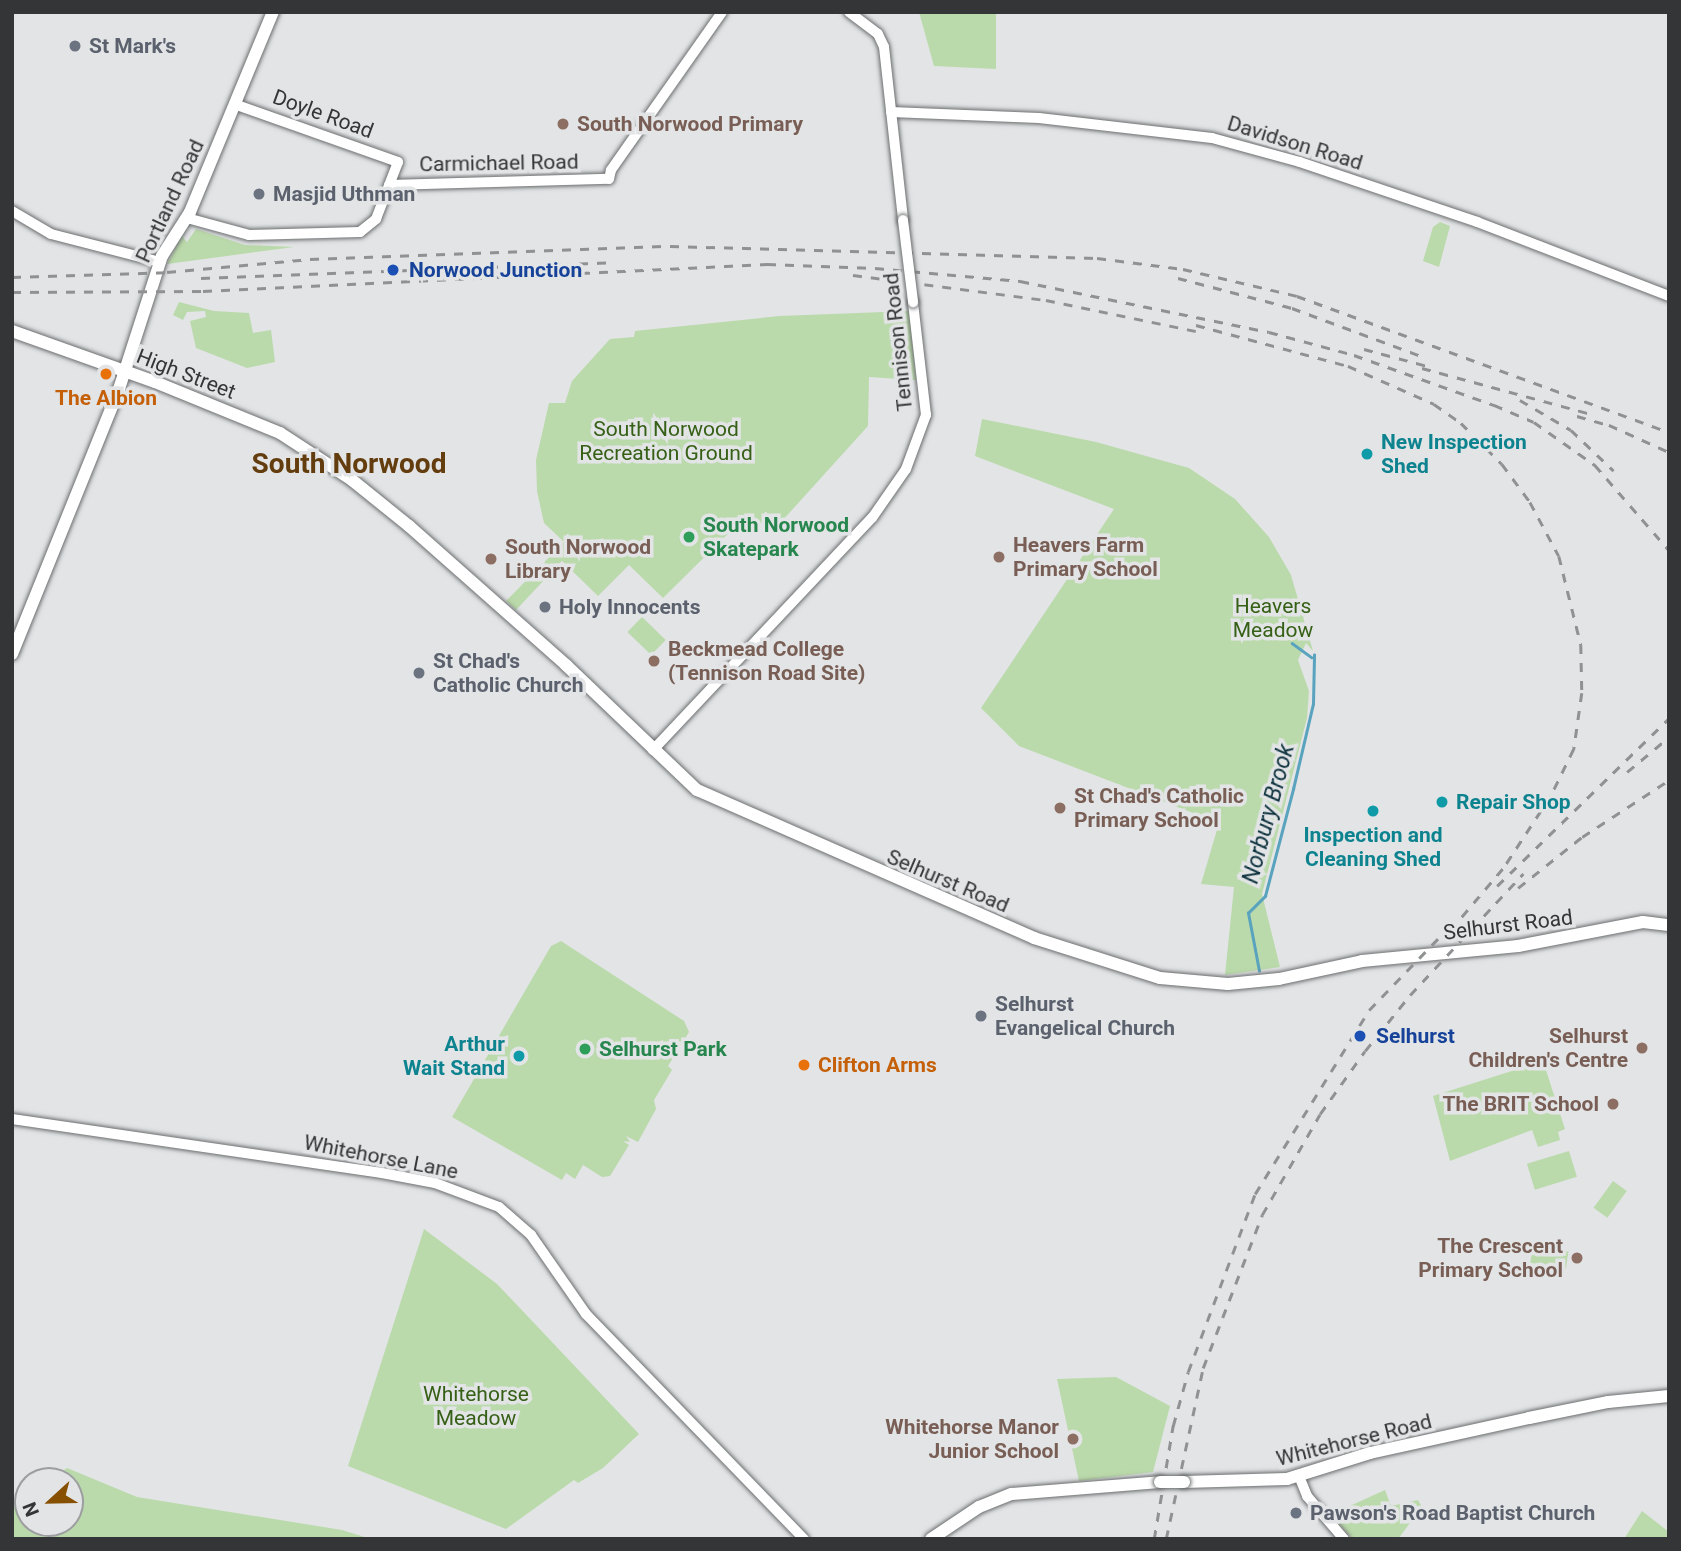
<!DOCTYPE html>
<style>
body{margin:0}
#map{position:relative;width:1681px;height:1551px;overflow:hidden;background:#e2e4e6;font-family:Roboto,sans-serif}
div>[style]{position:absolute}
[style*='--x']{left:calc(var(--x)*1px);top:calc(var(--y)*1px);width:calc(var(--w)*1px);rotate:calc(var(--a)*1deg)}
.green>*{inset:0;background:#bbdaab;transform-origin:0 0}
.stream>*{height:2.5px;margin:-1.25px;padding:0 1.25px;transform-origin:1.25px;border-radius:1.25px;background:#59a3be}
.roads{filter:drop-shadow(0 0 2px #6b6e6f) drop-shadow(0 0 2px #6b6e6f)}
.secondary>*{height:10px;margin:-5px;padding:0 5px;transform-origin:5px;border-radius:5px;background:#fff}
.primary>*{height:12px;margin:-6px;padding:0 6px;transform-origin:6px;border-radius:6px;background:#fff}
.rail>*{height:2.5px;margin-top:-1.25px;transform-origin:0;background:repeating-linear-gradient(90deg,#909193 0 9px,transparent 0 18px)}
.bridges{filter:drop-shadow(0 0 2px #6b6e6f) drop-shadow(0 0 2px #6b6e6f)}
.secondary-bridge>*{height:10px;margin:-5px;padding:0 5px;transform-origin:5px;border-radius:5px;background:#fff}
.primary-bridge>*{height:12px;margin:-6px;padding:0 6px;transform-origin:6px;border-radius:6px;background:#fff}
.dots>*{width:19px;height:19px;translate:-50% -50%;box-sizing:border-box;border:4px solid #e2e4e6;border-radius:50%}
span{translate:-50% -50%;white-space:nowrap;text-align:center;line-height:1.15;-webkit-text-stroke:7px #e2e4e6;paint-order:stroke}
.worship-label{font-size:21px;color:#5b616d;font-weight:700}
.left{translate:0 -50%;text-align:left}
.street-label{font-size:21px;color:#343536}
.education-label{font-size:21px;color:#785e54;font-weight:700}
.right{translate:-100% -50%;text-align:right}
.transit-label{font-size:21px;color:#164399;font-weight:700}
.food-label{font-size:21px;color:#c56008;font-weight:700}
.park-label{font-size:21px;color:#366016}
.culture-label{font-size:21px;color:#0d838f;font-weight:700}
.leisure-label{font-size:21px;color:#27864d;font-weight:700}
.water-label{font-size:23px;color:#0f333f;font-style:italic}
.district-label{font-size:28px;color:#643d0e;font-weight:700}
.frame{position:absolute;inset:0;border:14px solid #343536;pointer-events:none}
.north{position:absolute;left:14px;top:1467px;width:70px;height:70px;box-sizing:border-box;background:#e2e4e6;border:2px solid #9c9ea0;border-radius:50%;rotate:248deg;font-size:19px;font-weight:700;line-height:28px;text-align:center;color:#343536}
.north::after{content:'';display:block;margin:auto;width:24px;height:32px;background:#875000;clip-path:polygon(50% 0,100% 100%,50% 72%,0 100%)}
</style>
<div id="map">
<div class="green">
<i style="clip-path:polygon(919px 12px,996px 12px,996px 69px,934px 66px)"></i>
<i style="clip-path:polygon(1440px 222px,1450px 226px,1439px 267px,1423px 261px,1433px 227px)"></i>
<i style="clip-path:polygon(196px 229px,245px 245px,294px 247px,167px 264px,182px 236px,187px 242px)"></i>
<i style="clip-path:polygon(179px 302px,214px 311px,249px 313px,253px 333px,271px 330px,275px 362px,247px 368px,196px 348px,190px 321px,206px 317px,205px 311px,187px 312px,183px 320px,173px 315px)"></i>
<i style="clip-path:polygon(909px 311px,916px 380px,869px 377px,868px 426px,772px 532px,749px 513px,663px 598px,629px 565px,598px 596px,562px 561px,516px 610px,506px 601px,564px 542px,544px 523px,537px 491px,536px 460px,549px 403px,565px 403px,572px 381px,610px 339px,634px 337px,635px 331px,780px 316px)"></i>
<i style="clip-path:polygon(982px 419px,1096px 442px,1189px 468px,1235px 499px,1269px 537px,1291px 575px,1313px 651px,1306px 643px,1298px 660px,1309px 691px,1307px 718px,1262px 894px,1280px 967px,1225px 975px,1234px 887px,1201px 884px,1219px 823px,1019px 746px,981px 708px,1114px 509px,975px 456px)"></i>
<i style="left:642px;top:617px;width:33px;height:21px;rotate:44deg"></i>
<i style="clip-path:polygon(561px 941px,684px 1021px,689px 1032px,668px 1066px,672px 1070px,654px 1100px,656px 1109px,638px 1142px,626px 1136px,630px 1142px,623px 1141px,629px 1145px,610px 1176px,602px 1177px,583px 1165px,575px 1179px,566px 1173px,562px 1180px,452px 1117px,551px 946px)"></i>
<i style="clip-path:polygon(1543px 1061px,1565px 1129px,1558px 1132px,1560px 1140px,1538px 1147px,1532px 1130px,1450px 1161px,1433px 1096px)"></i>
<i style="left:1569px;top:1151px;width:27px;height:44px;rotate:73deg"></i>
<i style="left:1613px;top:1181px;width:17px;height:33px;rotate:36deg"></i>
<i style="clip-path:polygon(424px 1229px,497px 1284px,639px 1434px,603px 1468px,578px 1483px,574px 1480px,506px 1529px,348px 1466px)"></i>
<i style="left:1533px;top:1246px;width:36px;height:17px;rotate:9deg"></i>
<i style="clip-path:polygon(1116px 1377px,1170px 1406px,1153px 1472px,1079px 1481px,1057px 1379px)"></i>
<i style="clip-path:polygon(67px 1468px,137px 1497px,342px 1530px,371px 1539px,12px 1539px,12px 1508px,28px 1496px,28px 1523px,70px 1523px,70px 1481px,49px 1481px)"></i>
<i style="clip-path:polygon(1385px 1490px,1391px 1506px,1418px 1500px,1422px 1507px,1398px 1539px,1353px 1539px,1330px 1515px)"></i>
<i style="clip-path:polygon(1642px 1511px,1669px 1532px,1669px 1539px,1624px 1539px)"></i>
</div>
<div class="stream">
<i style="--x:1292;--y:643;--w:24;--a:36"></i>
<i style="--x:1259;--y:971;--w:59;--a:-100.7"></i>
<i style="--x:1248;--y:913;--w:24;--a:-45"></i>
<i style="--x:1265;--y:896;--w:111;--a:-75.3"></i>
<i style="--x:1293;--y:789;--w:87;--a:-76.8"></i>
<i style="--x:1313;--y:704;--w:49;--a:-88.8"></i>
</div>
<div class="roads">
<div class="secondary">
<i style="--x:849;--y:12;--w:36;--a:37"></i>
<i style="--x:878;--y:34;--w:14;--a:65"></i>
<i style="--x:884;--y:47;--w:174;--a:83.7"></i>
<i style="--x:891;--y:112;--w:148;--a:2.3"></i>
<i style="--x:1039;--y:118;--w:174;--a:6.6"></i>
<i style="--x:1212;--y:138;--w:91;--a:15.3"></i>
<i style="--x:1300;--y:162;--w:187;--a:18.7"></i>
<i style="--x:1477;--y:222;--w:206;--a:21.1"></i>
<i style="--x:389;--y:185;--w:220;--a:-1.6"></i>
<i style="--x:609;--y:179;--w:9;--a:-77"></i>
<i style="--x:611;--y:170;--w:193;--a:-54.9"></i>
<i style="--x:12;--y:211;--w:45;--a:30.5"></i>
<i style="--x:51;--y:234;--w:113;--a:14.4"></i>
<i style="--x:187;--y:218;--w:64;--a:15.3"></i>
<i style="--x:249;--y:235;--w:111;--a:-1.5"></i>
<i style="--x:360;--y:232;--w:21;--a:-39"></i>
<i style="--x:376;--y:219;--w:61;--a:-68.9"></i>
<i style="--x:398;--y:162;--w:174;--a:-160.5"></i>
<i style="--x:653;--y:750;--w:319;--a:-46.7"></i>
<i style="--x:872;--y:518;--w:60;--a:-55.2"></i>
<i style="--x:906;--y:469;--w:58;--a:-69.7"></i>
<i style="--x:926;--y:415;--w:114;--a:-96.6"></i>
<i style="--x:12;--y:1119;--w:374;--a:8.3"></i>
<i style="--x:382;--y:1173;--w:54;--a:10.7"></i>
<i style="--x:435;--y:1183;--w:68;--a:20.6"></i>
<i style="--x:499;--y:1207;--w:43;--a:41.2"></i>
<i style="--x:531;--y:1235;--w:96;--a:55.2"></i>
<i style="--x:586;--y:1314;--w:313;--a:45.9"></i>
<i style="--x:1299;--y:1476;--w:22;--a:68"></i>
<i style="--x:1307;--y:1496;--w:57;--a:49.3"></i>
</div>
<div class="primary">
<i style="--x:12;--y:331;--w:152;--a:19.6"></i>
<i style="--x:155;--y:382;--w:135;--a:22.2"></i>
<i style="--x:280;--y:433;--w:86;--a:33.1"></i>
<i style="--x:352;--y:480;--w:73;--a:38.9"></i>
<i style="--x:409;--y:526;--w:210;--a:41.5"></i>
<i style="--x:566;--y:665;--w:181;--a:43.7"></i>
<i style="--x:697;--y:790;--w:368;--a:23.7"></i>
<i style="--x:1034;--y:938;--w:132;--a:17.6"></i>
<i style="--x:1160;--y:978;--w:68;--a:5"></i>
<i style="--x:1228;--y:984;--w:51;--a:-5.6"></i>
<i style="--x:1279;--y:979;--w:85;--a:-12.2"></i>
<i style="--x:1362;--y:961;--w:157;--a:-5.5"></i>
<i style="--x:1518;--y:946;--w:127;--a:-10.9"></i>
<i style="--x:1643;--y:922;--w:26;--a:7"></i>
<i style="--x:12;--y:654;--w:286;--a:-68"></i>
<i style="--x:119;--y:389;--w:140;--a:-72.1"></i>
<i style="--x:162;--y:256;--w:52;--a:-57.5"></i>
<i style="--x:190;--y:212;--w:217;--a:-67.5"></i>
<i style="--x:1184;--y:1482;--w:103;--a:-1.7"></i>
<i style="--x:1287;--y:1479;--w:87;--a:-17.4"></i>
<i style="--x:1370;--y:1453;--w:163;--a:-12.4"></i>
<i style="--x:1529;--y:1418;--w:81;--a:-11.4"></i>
<i style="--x:1608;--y:1402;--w:61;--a:-5.6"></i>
<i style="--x:931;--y:1539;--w:58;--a:-33.7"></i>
<i style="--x:979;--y:1507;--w:35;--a:-22"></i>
<i style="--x:1012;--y:1494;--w:148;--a:-4.6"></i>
</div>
</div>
<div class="rail">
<i style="--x:853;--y:275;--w:195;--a:7.4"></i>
<i style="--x:1046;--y:300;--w:162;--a:11.7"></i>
<i style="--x:12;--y:277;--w:155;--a:-1.8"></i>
<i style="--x:167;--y:272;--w:144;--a:-5.2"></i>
<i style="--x:310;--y:259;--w:360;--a:-2.1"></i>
<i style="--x:670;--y:246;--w:427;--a:1.6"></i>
<i style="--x:1097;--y:258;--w:87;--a:7.3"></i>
<i style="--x:1183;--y:269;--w:117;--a:13.3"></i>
<i style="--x:1297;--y:296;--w:396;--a:20.1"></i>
<i style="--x:201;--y:278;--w:412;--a:-2.2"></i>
<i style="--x:1178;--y:278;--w:118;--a:14.7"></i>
<i style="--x:1292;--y:308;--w:141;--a:20.4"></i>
<i style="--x:12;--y:292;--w:191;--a:-0.3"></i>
<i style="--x:203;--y:291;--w:565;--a:-2.74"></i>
<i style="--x:767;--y:264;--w:108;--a:2.1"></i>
<i style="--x:875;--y:268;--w:146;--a:5.1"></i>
<i style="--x:1020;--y:281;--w:254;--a:11.6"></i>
<i style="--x:1269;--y:332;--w:88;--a:15.1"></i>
<i style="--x:1354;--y:355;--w:149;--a:19.7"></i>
<i style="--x:1494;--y:405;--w:43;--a:23"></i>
<i style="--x:1534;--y:422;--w:75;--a:35.2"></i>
<i style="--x:1595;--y:465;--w:113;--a:49"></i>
<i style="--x:1196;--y:325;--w:157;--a:15.1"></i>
<i style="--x:1348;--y:366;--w:94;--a:23.8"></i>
<i style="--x:1434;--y:404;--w:33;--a:35"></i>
<i style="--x:1461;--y:423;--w:58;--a:45"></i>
<i style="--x:1502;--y:464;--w:47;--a:53.6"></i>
<i style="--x:1530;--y:502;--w:61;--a:61.8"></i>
<i style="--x:1559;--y:556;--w:92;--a:76.1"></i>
<i style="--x:1581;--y:645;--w:48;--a:88.8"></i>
<i style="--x:1582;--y:693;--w:57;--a:98.1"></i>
<i style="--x:1574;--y:749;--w:52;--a:116.1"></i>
<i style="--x:1551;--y:796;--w:87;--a:123.3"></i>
<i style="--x:1503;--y:869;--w:80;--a:130.4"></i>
<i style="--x:1364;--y:349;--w:69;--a:15"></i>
<i style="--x:1422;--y:368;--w:172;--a:15.2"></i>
<i style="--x:1520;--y:400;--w:59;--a:30.5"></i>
<i style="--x:1571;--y:430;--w:59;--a:43.6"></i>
<i style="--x:1577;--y:416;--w:33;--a:16"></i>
<i style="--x:1609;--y:425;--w:66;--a:24.2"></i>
<i style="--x:1627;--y:772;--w:55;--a:-39.8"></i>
<i style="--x:1497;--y:886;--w:240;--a:-44.3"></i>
<i style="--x:1518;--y:888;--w:82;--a:-38.6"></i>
<i style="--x:1582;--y:837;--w:104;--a:-33.2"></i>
<i style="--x:1154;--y:1539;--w:115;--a:-80.5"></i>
<i style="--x:1173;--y:1426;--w:56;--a:-74.5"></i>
<i style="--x:1188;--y:1372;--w:190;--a:-69.4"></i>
<i style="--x:1255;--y:1194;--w:216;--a:-58.2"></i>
<i style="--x:1369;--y:1010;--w:122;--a:-46"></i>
<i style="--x:1166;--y:1539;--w:175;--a:-77.8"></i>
<i style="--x:1203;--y:1368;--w:164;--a:-68.9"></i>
<i style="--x:1262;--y:1215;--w:116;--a:-60.1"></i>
<i style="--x:1320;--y:1114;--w:77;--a:-54.5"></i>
<i style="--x:1365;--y:1051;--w:72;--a:-51.2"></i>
<i style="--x:1410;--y:995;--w:166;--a:-47"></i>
</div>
<div class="bridges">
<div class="secondary-bridge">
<i style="--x:903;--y:220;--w:83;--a:83"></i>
</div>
<div class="primary-bridge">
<i style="--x:1160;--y:1482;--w:24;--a:0"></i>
</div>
</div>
<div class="dots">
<i style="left:75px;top:46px;background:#6b7280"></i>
<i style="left:563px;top:124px;background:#8d6e63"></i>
<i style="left:259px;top:194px;background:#6b7280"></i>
<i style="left:393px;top:270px;background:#1a4fb4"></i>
<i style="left:106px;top:374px;background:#e8710a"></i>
<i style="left:1367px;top:454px;background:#0f9aa8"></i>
<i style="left:689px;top:537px;background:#2e9e5b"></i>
<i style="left:999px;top:557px;background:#8d6e63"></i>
<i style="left:491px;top:559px;background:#8d6e63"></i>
<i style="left:545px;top:607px;background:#6b7280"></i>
<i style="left:654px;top:661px;background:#8d6e63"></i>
<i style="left:419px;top:673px;background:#6b7280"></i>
<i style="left:1442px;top:802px;background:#0f9aa8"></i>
<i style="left:1060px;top:808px;background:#8d6e63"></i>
<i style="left:1373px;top:811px;background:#0f9aa8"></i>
<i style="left:981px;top:1016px;background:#6b7280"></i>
<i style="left:1360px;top:1036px;background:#1a4fb4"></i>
<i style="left:1642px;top:1048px;background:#8d6e63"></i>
<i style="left:585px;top:1049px;background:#2e9e5b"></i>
<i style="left:519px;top:1056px;background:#0f9aa8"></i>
<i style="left:804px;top:1065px;background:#e8710a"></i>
<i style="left:1613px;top:1104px;background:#8d6e63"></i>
<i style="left:1577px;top:1258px;background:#8d6e63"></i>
<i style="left:1073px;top:1439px;background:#8d6e63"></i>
<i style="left:1296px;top:1513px;background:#6b7280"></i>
</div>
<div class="worship-label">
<span class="left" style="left:89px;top:46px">St Mark's</span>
<span class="left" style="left:273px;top:194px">Masjid Uthman</span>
<span class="left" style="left:559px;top:607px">Holy Innocents</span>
<span class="left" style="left:433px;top:673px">St Chad's<br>Catholic Church</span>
<span class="left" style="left:995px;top:1016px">Selhurst<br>Evangelical Church</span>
<span class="left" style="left:1310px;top:1513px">Pawson's Road Baptist Church</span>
</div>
<div class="street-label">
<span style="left:323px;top:114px;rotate:20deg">Doyle Road</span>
<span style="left:1295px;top:143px;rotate:17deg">Davidson Road</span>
<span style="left:499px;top:163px;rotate:-1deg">Carmichael Road</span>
<span style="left:170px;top:201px;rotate:-65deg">Portland Road</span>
<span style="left:898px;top:342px;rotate:-96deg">Tennison Road</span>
<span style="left:186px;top:374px;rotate:21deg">High Street</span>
<span style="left:948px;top:881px;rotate:23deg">Selhurst Road</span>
<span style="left:1508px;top:925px;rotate:-7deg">Selhurst Road</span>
<span style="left:381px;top:1157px;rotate:11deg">Whitehorse Lane</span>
<span style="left:1354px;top:1440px;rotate:-14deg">Whitehorse Road</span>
</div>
<div class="education-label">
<span class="left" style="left:577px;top:124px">South Norwood Primary</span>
<span class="left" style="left:1013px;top:557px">Heavers Farm<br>Primary School</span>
<span class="left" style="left:505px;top:559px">South Norwood<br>Library</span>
<span class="left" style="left:668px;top:661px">Beckmead College<br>(Tennison Road Site)</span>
<span class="left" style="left:1074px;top:808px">St Chad's Catholic<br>Primary School</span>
<span class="right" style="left:1628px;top:1048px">Selhurst<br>Children's Centre</span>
<span class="right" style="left:1599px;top:1104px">The BRIT School</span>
<span class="right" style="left:1563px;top:1258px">The Crescent<br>Primary School</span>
<span class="right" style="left:1059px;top:1439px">Whitehorse Manor<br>Junior School</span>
</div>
<div class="transit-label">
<span class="left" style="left:409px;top:270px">Norwood Junction</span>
<span class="left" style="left:1376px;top:1036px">Selhurst</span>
</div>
<div class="food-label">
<span style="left:106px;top:398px">The Albion</span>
<span class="left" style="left:818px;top:1065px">Clifton Arms</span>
</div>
<div class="park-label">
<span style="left:666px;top:441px">South Norwood<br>Recreation Ground</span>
<span style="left:1273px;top:618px">Heavers<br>Meadow</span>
<span style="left:476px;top:1406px">Whitehorse<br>Meadow</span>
</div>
<div class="culture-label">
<span class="left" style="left:1381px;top:454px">New Inspection<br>Shed</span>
<span class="left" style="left:1456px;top:802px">Repair Shop</span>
<span style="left:1373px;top:847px">Inspection and<br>Cleaning Shed</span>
<span class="right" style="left:505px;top:1056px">Arthur<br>Wait Stand</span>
</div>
<div class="leisure-label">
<span class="left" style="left:703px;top:537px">South Norwood<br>Skatepark</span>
<span class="left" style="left:599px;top:1049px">Selhurst Park</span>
</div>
<div class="water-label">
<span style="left:1269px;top:814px;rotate:-75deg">Norbury Brook</span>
</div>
<div class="district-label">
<span style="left:349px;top:464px">South Norwood</span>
</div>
<div class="frame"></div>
<div class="north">N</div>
</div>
